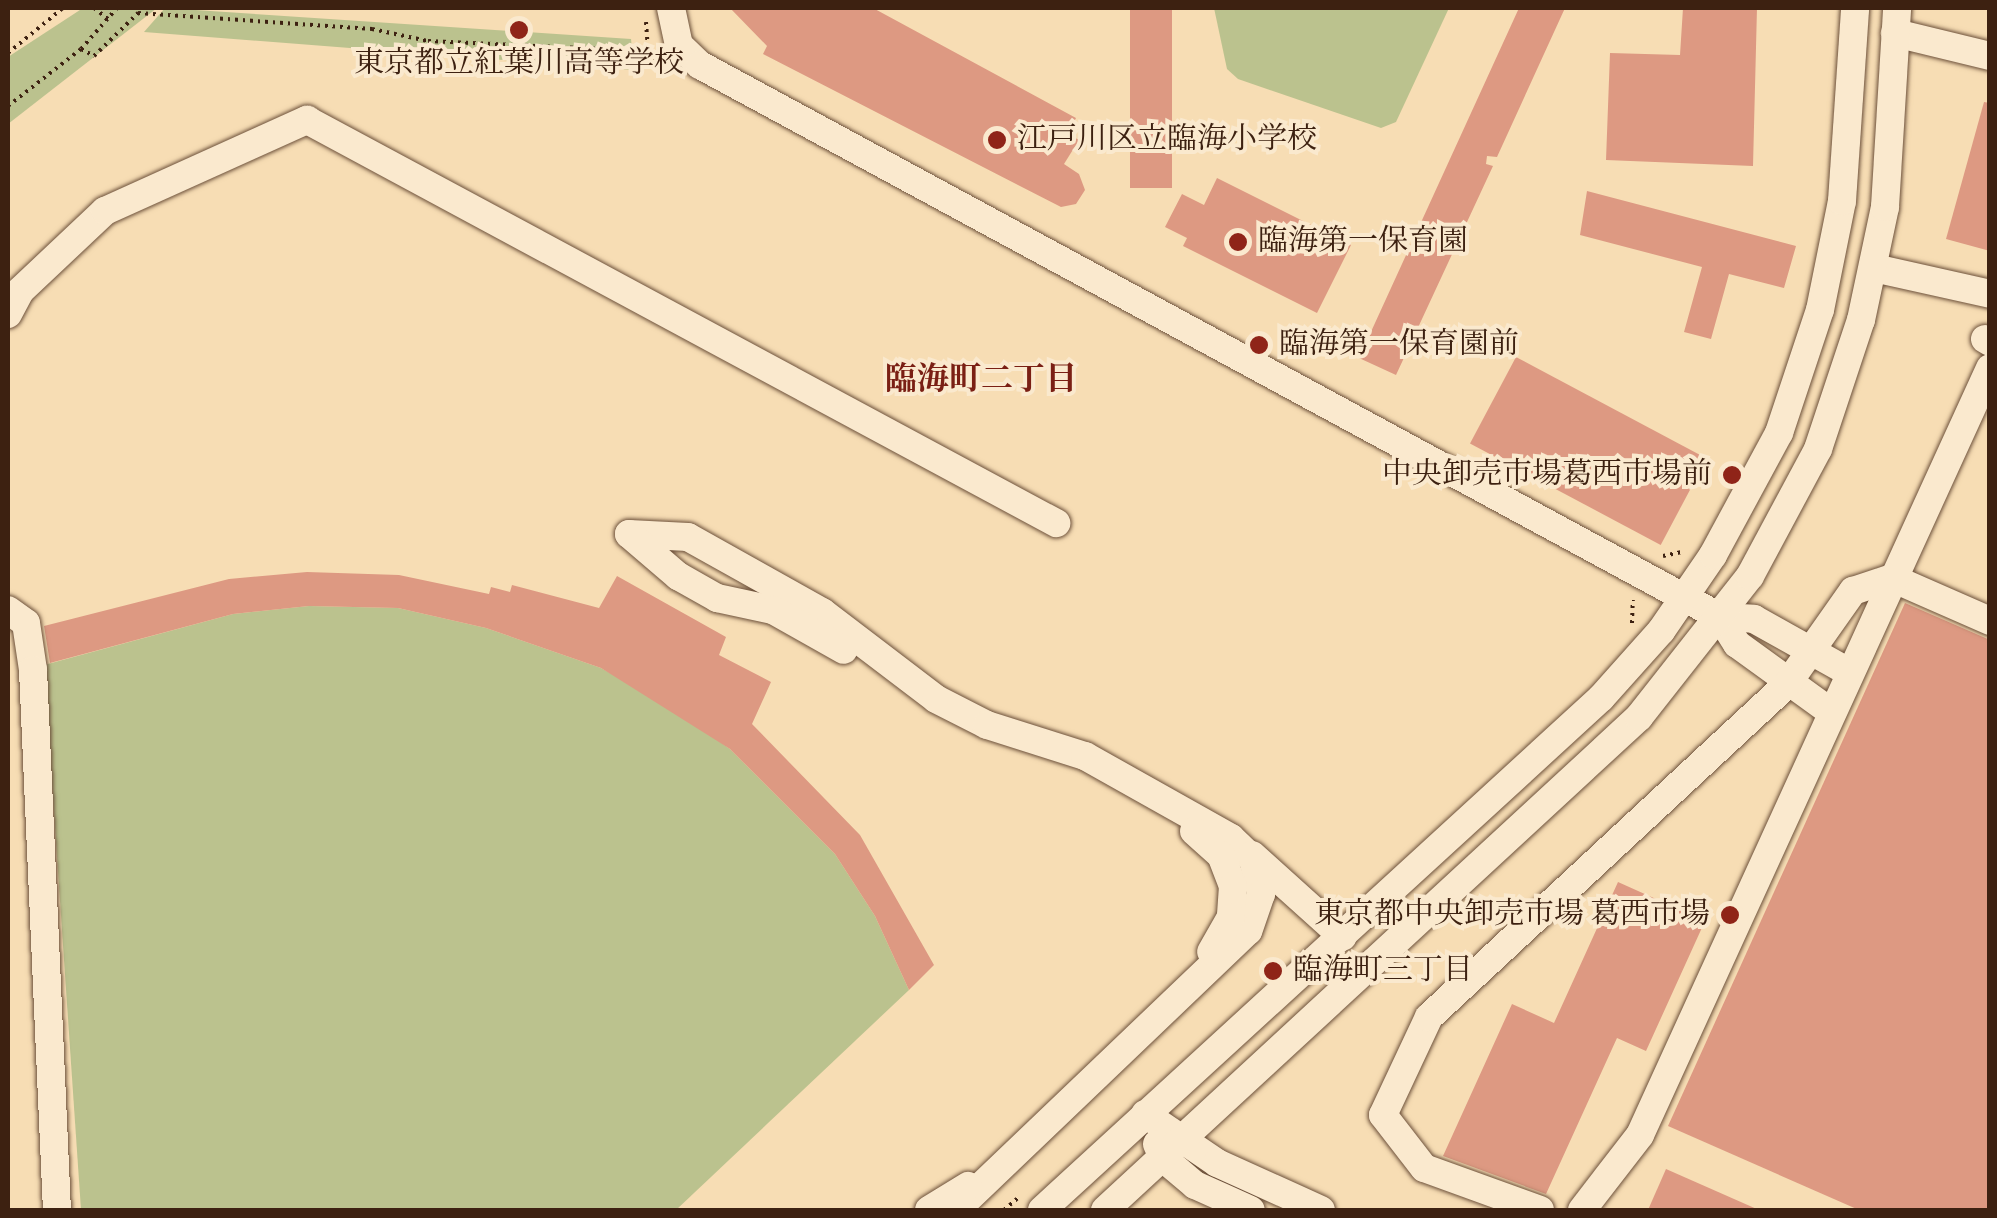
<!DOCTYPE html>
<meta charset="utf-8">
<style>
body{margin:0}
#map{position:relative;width:1997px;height:1218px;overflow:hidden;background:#f7ddb4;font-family:Vollkorn,"Noto Serif JP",serif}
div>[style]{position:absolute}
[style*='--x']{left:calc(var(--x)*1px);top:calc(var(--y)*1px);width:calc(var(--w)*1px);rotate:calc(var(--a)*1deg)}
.green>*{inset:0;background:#bbc28e}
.building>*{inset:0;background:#dd9982;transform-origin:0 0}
.path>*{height:4px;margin-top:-2px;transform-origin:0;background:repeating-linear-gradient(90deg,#3d2111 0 2.5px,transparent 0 7.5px)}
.roads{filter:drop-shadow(0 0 2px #6c503a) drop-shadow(0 0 2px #6c503a)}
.minor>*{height:28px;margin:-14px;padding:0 14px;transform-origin:14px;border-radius:14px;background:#fae9ce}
.dots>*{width:28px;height:28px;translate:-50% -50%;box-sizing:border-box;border:5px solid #fae9ce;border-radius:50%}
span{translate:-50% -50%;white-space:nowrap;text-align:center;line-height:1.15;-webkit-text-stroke:8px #fae9ce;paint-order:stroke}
.poi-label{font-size:30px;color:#3d2111}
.left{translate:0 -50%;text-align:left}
.right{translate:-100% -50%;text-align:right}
.neighbourhood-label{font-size:32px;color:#7a1f14;font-weight:700}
.frame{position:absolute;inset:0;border:10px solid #3d2111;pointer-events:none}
</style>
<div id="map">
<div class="green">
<i style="clip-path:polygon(83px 8px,157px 8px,8px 124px,8px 57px)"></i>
<i style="clip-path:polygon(165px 8px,631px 39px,634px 70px,144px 32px)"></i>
<i style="clip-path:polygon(1214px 8px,1449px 8px,1396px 122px,1381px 128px,1238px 79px,1227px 69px)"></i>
<i style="clip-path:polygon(309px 606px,398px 608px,486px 628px,601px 668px,668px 705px,730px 749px,835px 854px,875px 916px,909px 990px,676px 1210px,81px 1210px,44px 665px,233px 614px)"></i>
</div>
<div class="building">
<i style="clip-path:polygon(730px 8px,873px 8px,1076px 118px,1068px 134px,1079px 140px,1064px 164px,1079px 174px,1085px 190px,1076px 204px,1061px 207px,763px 54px,767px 46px)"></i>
<i style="left:1130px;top:8px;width:42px;height:180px"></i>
<i style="clip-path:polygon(1519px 8px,1565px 8px,1497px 157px,1487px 156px,1486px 164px,1493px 166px,1396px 375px,1359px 358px)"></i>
<i style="clip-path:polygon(1683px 8px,1757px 8px,1753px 166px,1606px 160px,1610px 53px,1680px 55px)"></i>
<i style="clip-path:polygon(1984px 102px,1990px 103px,1990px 251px,1946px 239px)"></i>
<i style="clip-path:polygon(1217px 178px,1351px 245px,1317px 313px,1183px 246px,1187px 238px,1165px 227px,1182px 194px,1204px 205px)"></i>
<i style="clip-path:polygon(1587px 191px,1796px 246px,1784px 288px,1729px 274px,1711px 339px,1684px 332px,1702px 267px,1580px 235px)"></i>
<i style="left:1516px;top:357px;width:216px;height:98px;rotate:28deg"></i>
<i style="clip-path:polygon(307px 572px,399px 575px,489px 594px,491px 587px,510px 592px,512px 585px,599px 608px,617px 576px,726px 637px,719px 655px,771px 682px,752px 724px,860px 835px,934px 965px,909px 990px,875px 916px,835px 854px,730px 749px,601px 668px,486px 628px,398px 608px,309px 606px,233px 614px,50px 663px,44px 626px,229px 579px)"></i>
<i style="clip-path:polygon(1905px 603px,1990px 640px,1990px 1210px,1859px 1210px,1668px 1126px)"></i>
<i style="clip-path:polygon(1618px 882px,1705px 921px,1646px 1051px,1617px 1038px,1546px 1194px,1443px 1156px,1512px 1004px,1554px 1023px)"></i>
<i style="clip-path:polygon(1666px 1169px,1759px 1210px,1648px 1210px)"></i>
</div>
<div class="path">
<i style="--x:94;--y:8;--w:18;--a:38"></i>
<i style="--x:646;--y:22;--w:29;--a:86"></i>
<i style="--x:648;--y:51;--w:16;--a:45"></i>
<i style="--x:81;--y:49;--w:15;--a:28"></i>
<i style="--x:94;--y:56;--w:62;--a:-44.3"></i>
<i style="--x:138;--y:13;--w:235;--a:3.9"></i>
<i style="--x:372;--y:29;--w:57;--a:12.1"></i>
<i style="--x:428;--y:41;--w:220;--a:2.6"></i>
<i style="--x:8;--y:53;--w:71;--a:-39.3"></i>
<i style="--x:8;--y:106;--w:93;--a:-38"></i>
<i style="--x:81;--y:49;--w:55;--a:-48.7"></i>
<i style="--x:1663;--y:556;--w:19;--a:-12"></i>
<i style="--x:1632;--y:623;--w:23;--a:-88"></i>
<i style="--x:1004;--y:1210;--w:21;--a:-41"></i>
</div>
<div class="roads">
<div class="minor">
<i style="--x:671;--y:8;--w:38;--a:78"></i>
<i style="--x:679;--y:45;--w:29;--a:44"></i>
<i style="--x:700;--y:65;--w:1160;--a:28.42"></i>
<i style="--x:1720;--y:617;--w:34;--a:3"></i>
<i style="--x:1754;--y:619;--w:109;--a:29.2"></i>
<i style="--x:1895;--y:33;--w:98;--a:13.6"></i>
<i style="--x:1874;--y:268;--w:119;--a:12.6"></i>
<i style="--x:8;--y:314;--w:26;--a:-62"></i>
<i style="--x:20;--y:291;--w:117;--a:-43.3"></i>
<i style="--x:105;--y:211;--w:222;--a:-24.3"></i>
<i style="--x:307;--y:120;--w:851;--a:28.28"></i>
<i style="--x:1985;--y:339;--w:6;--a:31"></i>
<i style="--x:629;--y:534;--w:59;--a:2.9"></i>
<i style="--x:688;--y:537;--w:154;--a:29.2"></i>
<i style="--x:822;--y:612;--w:143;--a:37.3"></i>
<i style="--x:936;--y:699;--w:57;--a:27"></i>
<i style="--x:987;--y:725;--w:103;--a:17.6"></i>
<i style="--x:1085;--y:756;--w:167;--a:29.3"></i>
<i style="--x:1231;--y:838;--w:30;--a:44"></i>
<i style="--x:1253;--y:859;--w:36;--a:77"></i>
<i style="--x:1261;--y:894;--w:39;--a:109"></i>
<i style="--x:1248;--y:931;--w:404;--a:136.3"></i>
<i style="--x:629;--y:534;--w:65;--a:40.6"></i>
<i style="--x:678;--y:576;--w:45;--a:29.4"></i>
<i style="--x:717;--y:598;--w:57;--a:12.1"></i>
<i style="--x:773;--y:610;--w:81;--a:29.4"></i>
<i style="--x:8;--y:610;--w:22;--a:36"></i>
<i style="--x:26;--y:623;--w:48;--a:81.5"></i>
<i style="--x:33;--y:670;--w:541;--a:87.46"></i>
<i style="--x:1720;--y:617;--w:32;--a:58"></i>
<i style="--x:1737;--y:644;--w:116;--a:35.9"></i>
<i style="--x:1194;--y:831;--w:36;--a:42"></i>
<i style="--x:1221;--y:855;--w:33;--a:69"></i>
<i style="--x:1233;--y:886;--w:31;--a:94"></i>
<i style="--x:1231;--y:917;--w:40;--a:119.7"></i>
<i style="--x:1252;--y:855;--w:122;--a:42"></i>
<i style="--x:1145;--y:1114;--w:87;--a:34.2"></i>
<i style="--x:1217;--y:1163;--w:114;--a:24.3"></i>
<i style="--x:1157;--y:1144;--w:15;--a:67"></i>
<i style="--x:1163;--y:1158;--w:42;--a:40.2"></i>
<i style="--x:1195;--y:1185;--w:61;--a:24.1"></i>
<i style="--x:929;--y:1210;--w:46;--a:-31.6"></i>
<i style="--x:1042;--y:1210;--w:758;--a:-42.49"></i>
<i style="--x:1601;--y:698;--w:90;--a:-48.2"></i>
<i style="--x:1661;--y:631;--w:92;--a:-55.6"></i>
<i style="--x:1713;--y:555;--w:139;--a:-61.6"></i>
<i style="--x:1779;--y:433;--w:130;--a:-71.6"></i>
<i style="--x:1820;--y:310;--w:111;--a:-78.6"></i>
<i style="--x:1842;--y:201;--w:193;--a:-86.1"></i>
<i style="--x:1105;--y:1210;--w:727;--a:-42.71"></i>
<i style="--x:1639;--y:717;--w:179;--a:-51.8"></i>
<i style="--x:1750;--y:576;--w:144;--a:-61.8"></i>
<i style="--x:1818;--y:449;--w:136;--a:-71.6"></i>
<i style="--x:1861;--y:320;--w:116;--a:-78"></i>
<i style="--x:1885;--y:207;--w:199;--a:-86.5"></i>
<i style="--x:1540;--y:1210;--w:123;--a:-160.1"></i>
<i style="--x:1424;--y:1168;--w:67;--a:-127.7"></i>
<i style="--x:1383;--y:1115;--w:108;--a:-64.9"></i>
<i style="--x:1429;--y:1017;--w:490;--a:-42.9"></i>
<i style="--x:1788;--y:683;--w:113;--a:-54.8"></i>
<i style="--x:1853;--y:591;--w:41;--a:-18.4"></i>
<i style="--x:1892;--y:578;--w:107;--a:23.7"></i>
<i style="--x:1582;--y:1210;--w:95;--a:-52.3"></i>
<i style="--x:1640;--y:1135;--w:843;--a:-65.47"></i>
</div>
</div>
<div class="dots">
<i style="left:519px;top:30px;background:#8f2418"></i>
<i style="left:997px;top:140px;background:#8f2418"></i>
<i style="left:1238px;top:242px;background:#8f2418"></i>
<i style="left:1259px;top:345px;background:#8f2418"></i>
<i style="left:1732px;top:475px;background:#8f2418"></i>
<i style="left:1730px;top:915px;background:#8f2418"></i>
<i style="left:1273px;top:971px;background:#8f2418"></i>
</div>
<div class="poi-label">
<span style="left:519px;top:64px">東京都立紅葉川高等学校</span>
<span class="left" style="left:1017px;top:140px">江戸川区立臨海小学校</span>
<span class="left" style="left:1258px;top:242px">臨海第一保育園</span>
<span class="left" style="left:1279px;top:345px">臨海第一保育園前</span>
<span class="right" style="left:1712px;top:475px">中央卸売市場葛西市場前</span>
<span class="right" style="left:1710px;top:915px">東京都中央卸売市場 葛西市場</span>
<span class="left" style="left:1293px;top:971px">臨海町三丁目</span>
</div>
<div class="neighbourhood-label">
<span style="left:981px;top:381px">臨海町二丁目</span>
</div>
<div class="frame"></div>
</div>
